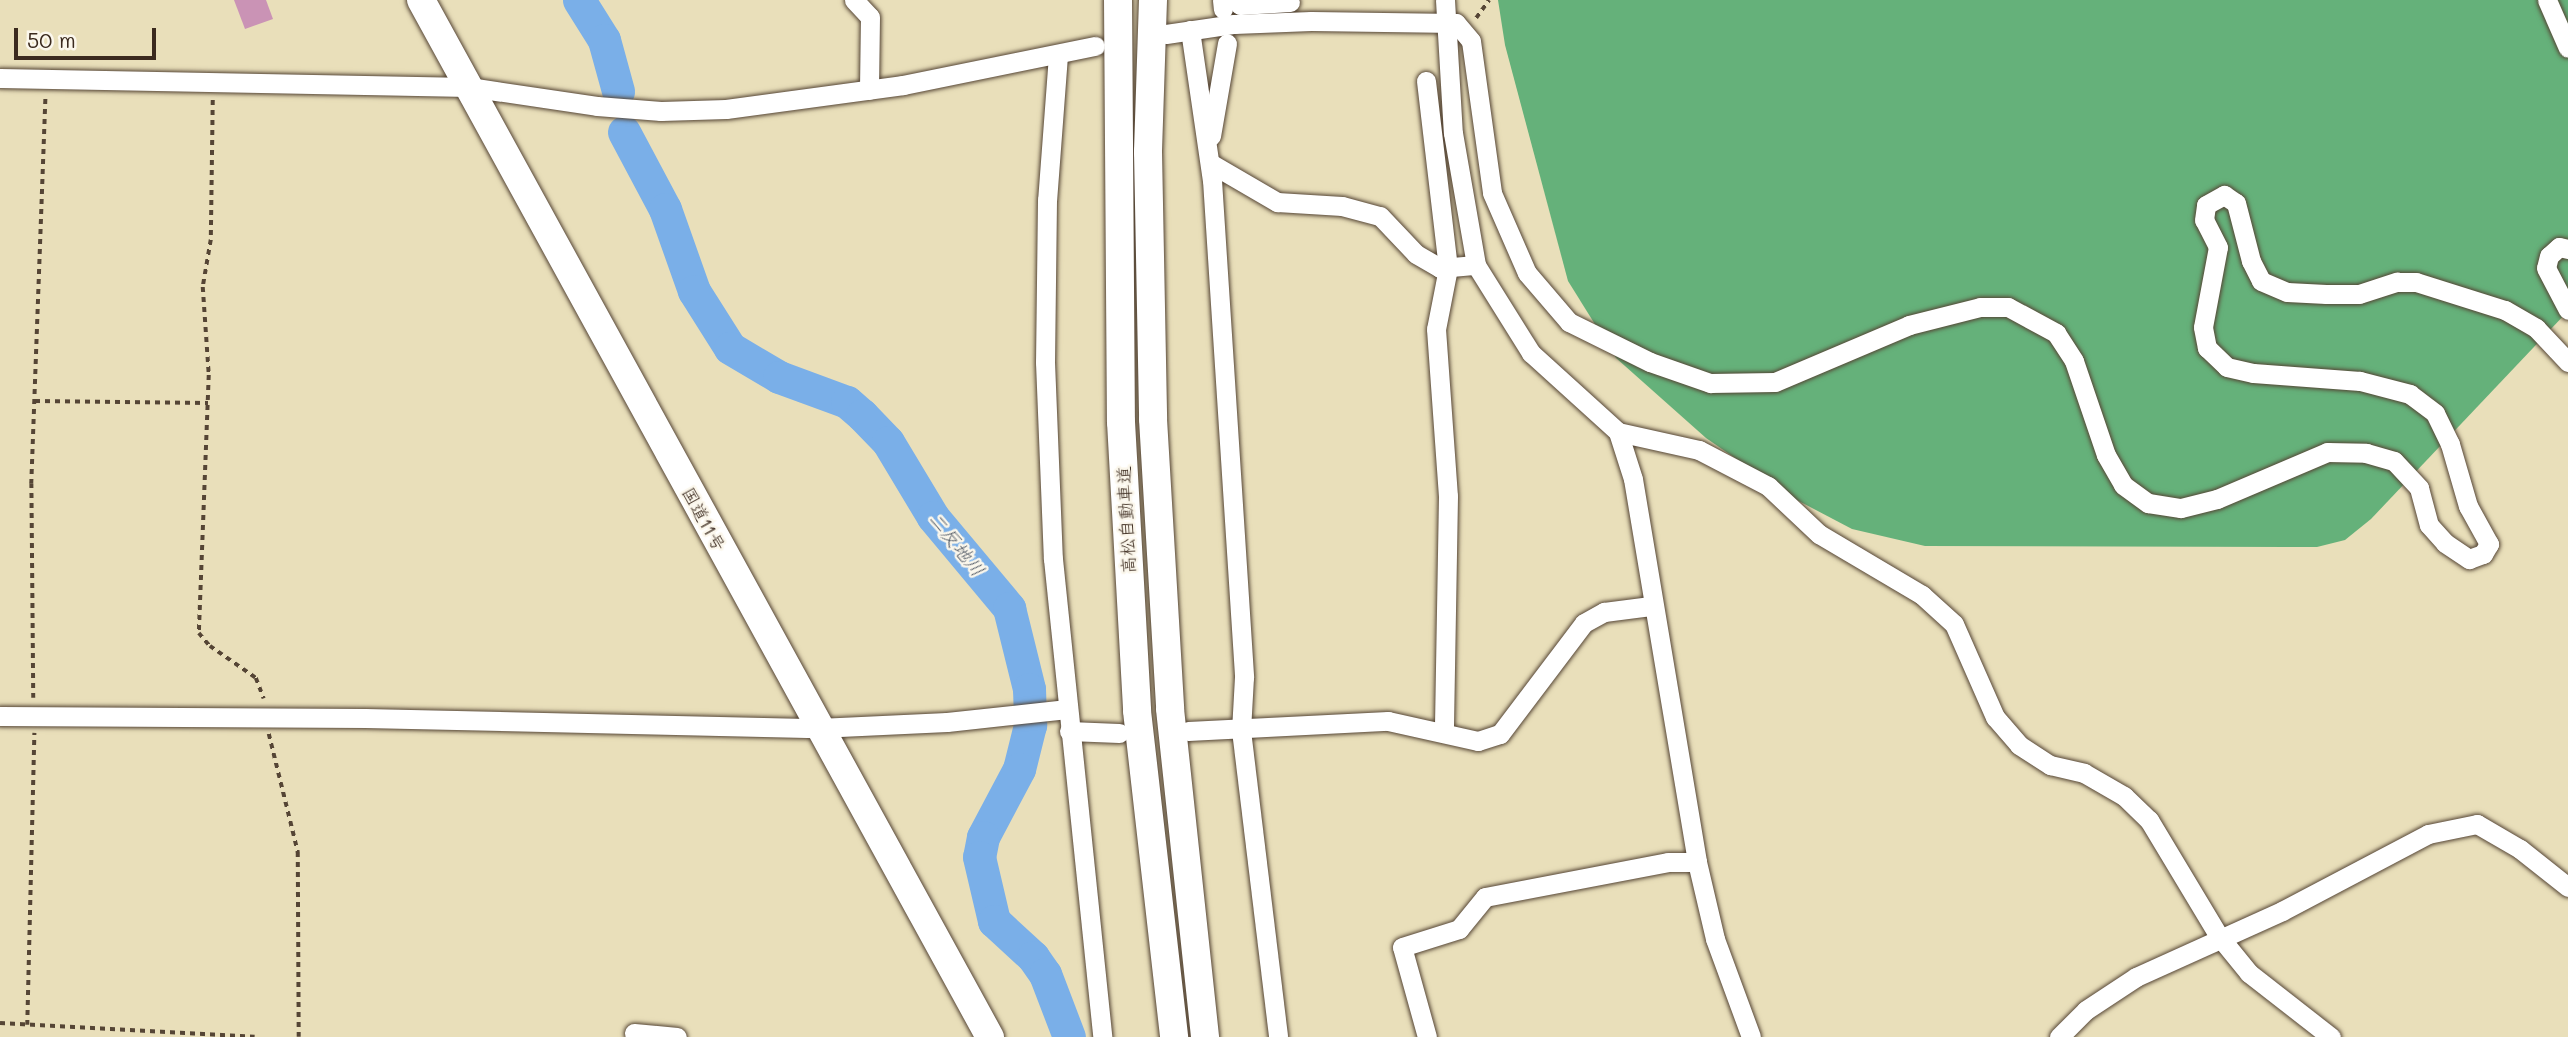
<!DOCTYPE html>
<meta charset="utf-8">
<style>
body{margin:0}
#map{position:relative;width:2568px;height:1037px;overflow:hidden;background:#e9dfba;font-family:Mali,"Klee One",sans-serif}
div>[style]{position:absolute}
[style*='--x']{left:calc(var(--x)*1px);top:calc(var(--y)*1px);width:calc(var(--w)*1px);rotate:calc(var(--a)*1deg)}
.forest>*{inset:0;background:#65b17a}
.river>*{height:33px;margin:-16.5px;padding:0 16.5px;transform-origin:16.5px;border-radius:16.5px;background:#7aafe8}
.building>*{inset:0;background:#ca93b5}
.path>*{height:3.5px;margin-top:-1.75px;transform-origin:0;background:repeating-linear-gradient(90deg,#554535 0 5px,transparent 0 10px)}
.roads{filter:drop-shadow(0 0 2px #554535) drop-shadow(0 0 2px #554535)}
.minor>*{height:19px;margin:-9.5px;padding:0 9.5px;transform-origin:9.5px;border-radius:9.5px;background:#fff}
.highway>*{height:28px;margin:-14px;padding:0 14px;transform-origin:14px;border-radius:14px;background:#fff}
span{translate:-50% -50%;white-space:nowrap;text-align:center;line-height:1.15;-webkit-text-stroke:5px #fbf7ec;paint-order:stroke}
.street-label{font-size:18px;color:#3b2a1e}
.water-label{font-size:19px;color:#515965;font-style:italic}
.scale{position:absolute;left:14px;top:28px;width:142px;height:32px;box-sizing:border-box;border:4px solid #3b2a1e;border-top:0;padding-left:9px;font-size:21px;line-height:24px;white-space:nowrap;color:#3b2a1e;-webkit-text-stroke:5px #fbf7ec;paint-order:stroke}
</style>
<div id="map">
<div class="forest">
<i style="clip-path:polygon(1498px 0,2568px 0,2568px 311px,2371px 519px,2345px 540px,2317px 547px,1925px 546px,1852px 529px,1793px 498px,1706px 438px,1616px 358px,1568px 281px,1505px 45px)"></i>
</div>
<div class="river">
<i style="--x:579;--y:0;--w:47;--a:58"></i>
<i style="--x:604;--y:40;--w:53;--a:74.6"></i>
<i style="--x:624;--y:132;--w:87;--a:62"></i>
<i style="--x:665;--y:209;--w:87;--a:70.5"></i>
<i style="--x:694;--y:291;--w:67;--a:57.7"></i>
<i style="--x:730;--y:348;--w:57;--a:30.6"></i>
<i style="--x:779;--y:377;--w:72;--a:20.2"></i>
<i style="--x:847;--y:402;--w:20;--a:41"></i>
<i style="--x:862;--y:415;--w:37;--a:46"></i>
<i style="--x:888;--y:442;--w:87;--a:59"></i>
<i style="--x:933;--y:517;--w:119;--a:50.1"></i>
<i style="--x:1009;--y:608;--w:83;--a:76.1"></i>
<i style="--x:1029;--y:689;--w:36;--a:88"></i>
<i style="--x:1030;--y:725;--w:45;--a:104"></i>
<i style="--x:1019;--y:769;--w:77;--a:117.9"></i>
<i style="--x:983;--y:837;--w:20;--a:101"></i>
<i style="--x:979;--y:857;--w:66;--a:76.8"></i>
<i style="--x:994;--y:921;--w:53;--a:42.7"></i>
<i style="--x:1033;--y:957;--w:21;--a:55"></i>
<i style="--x:1045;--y:974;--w:67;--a:69.1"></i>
</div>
<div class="building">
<i style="clip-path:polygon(234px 0,266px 0,273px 19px,245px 29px)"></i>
</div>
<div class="path">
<i style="--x:1476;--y:18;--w:22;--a:-54"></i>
<i style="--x:213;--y:100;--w:140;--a:90.8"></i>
<i style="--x:211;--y:240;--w:48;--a:99.7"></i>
<i style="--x:203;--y:287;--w:88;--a:86.1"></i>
<i style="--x:209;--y:375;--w:258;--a:92.2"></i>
<i style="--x:199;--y:633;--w:17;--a:50"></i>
<i style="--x:210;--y:646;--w:56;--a:34.8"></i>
<i style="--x:256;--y:678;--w:22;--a:69"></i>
<i style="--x:35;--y:401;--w:173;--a:0.7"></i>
<i style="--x:33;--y:698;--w:214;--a:-90.5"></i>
<i style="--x:31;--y:484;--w:387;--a:-87.9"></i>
<i style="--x:269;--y:734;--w:122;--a:76.2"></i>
<i style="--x:298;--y:852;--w:185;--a:89.7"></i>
<i style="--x:0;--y:1023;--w:255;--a:3.1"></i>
<i style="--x:27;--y:1025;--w:292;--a:-88.6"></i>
</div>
<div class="roads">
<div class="minor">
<i style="--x:854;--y:0;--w:23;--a:47"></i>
<i style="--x:870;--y:17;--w:73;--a:90.8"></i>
<i style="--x:1222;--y:0;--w:9;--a:84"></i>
<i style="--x:1238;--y:0;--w:5;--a:68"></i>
<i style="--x:1240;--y:5;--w:50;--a:-3.4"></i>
<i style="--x:1445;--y:0;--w:133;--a:86.6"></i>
<i style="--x:1453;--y:133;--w:134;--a:80.1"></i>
<i style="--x:1476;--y:265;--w:104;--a:58"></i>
<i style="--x:1531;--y:353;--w:118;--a:42.2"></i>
<i style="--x:1618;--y:432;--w:49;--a:72.3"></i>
<i style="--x:1633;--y:479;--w:388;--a:80.5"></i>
<i style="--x:1697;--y:862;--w:79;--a:76.8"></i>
<i style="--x:1715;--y:939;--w:104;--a:69.8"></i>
<i style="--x:2547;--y:0;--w:52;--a:66.4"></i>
<i style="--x:1190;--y:30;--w:152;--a:81.7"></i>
<i style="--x:1212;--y:180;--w:498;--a:86.3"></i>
<i style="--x:1244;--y:677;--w:53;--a:93.2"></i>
<i style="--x:1241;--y:730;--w:309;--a:83.1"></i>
<i style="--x:1166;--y:34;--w:69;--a:-8.4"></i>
<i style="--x:1234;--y:24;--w:77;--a:-2.2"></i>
<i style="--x:1311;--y:21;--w:145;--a:0.8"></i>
<i style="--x:1456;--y:23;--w:23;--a:50"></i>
<i style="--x:1471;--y:41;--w:153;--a:82.1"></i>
<i style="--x:1492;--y:193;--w:87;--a:66.4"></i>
<i style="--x:1527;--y:273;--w:65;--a:49.4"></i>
<i style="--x:1569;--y:322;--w:90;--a:26.3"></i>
<i style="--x:1650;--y:362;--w:64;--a:19.3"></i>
<i style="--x:1710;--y:383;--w:65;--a:-0.9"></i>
<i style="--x:1775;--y:382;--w:146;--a:-23"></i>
<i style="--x:1909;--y:325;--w:73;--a:-14.2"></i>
<i style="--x:1980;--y:307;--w:28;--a:0"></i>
<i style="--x:2008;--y:307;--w:55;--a:28.4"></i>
<i style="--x:2056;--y:333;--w:33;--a:57"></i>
<i style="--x:2074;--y:361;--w:99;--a:71.2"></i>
<i style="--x:2106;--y:455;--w:34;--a:60"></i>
<i style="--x:2123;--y:485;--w:31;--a:36"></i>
<i style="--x:2148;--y:503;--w:33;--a:9"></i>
<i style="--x:2181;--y:508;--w:37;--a:-14"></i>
<i style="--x:2217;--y:499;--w:120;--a:-23.1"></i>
<i style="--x:2327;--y:452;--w:39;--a:1"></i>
<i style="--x:2366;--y:453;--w:29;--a:16"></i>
<i style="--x:2394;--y:461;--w:37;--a:47"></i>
<i style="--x:2419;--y:488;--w:38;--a:75"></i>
<i style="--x:2429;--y:525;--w:24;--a:48"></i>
<i style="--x:2445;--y:543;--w:29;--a:34"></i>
<i style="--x:2469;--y:559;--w:15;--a:-20"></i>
<i style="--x:2483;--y:554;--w:12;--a:-59"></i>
<i style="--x:2489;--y:544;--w:43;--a:-118.9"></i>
<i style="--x:2468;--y:506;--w:65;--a:-106.2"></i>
<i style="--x:2450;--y:444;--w:34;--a:-116"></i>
<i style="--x:2435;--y:413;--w:31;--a:-143"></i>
<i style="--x:2410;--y:394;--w:52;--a:-165.4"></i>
<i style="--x:2360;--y:381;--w:107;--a:-175.7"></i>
<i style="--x:2253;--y:373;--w:27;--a:-167"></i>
<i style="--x:2227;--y:367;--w:28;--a:-136"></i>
<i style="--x:2207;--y:348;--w:21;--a:-101"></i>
<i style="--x:2203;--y:327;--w:81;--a:-79.4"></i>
<i style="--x:2218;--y:247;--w:30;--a:-117"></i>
<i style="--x:2204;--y:220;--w:15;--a:-82"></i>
<i style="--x:2206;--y:205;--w:21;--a:-29"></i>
<i style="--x:2224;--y:195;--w:14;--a:34"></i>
<i style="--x:2236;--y:203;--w:60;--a:75.5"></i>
<i style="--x:2251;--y:261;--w:22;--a:63"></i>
<i style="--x:2261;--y:281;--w:28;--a:23"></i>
<i style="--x:2287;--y:292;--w:39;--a:3"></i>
<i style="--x:2326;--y:294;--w:33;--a:0"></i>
<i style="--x:2359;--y:294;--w:40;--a:-18"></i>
<i style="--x:2397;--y:282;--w:19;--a:0"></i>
<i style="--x:2416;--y:282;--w:93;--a:17.5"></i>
<i style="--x:2505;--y:310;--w:36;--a:30"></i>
<i style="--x:2536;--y:328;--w:47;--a:46.7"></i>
<i style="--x:1058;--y:55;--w:145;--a:94.3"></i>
<i style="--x:1047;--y:200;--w:162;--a:90.7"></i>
<i style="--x:1045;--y:362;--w:197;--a:87.7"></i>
<i style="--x:1053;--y:559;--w:481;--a:84.1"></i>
<i style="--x:0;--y:78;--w:469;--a:1.1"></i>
<i style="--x:469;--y:87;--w:129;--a:8.4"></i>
<i style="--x:597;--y:106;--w:64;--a:4.5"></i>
<i style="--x:661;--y:111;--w:65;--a:-1.8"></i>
<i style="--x:726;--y:109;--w:179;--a:-7.7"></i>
<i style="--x:903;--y:85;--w:196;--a:-11.5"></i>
<i style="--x:1426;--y:81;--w:188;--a:83.3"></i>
<i style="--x:1448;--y:268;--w:62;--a:101.1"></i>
<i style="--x:1436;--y:329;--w:167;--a:85.9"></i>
<i style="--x:1448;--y:496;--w:237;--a:91"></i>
<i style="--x:1211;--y:136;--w:94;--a:-80.2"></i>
<i style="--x:1210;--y:163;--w:78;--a:30.2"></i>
<i style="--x:1277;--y:202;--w:65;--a:3.5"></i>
<i style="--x:1342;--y:206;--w:39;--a:15"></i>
<i style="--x:1380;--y:216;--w:52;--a:46.5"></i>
<i style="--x:1416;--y:254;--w:28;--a:30"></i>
<i style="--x:1440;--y:268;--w:36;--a:-5"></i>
<i style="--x:2568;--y:249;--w:9;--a:-167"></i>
<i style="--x:2559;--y:247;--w:13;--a:138"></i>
<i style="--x:2549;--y:256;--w:12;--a:104"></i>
<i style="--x:2546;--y:268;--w:47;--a:62.4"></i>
<i style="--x:1618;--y:432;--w:83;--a:12.5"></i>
<i style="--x:1699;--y:450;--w:78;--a:27.6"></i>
<i style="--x:1768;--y:486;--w:70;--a:43.3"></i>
<i style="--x:1819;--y:534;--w:120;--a:30.6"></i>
<i style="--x:1922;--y:595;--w:43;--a:42.2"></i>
<i style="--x:1954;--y:624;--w:102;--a:66.2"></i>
<i style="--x:1995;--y:717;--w:37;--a:49"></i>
<i style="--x:2019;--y:745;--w:37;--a:33"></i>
<i style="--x:2050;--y:765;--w:35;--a:13"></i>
<i style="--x:2084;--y:773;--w:46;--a:29.9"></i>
<i style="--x:2124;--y:796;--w:35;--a:44"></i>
<i style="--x:2149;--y:820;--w:134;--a:59"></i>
<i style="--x:2218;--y:935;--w:49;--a:50.8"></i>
<i style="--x:2249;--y:973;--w:104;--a:38"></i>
<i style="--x:0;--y:716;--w:365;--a:0.3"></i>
<i style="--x:365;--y:718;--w:453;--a:1.3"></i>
<i style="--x:818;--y:728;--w:129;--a:-2.7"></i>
<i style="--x:947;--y:722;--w:121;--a:-6.2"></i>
<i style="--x:1069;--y:731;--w:50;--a:2.3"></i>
<i style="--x:1188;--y:731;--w:200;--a:-2.9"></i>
<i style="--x:1388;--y:721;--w:92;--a:12.5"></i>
<i style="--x:1478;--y:741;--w:23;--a:-18"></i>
<i style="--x:1500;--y:734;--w:139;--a:-52.9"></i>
<i style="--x:1584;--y:623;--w:23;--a:-29"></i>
<i style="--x:1604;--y:612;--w:47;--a:-7.3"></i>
<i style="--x:634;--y:1033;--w:43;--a:5.3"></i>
<i style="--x:1427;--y:1037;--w:93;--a:-105.5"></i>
<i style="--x:1402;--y:947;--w:60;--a:-17.5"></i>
<i style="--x:1459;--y:929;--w:41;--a:-50.9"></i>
<i style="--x:1485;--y:897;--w:186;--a:-10.8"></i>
<i style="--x:1668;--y:862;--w:29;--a:0"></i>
<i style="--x:2059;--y:1037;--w:38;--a:-45"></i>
<i style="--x:2086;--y:1010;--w:60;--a:-33.4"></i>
<i style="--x:2136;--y:977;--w:160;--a:-24.3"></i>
<i style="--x:2282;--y:911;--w:165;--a:-27.8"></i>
<i style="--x:2428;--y:834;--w:50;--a:-11.5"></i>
<i style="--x:2477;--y:824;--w:50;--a:30.2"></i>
<i style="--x:2520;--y:849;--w:61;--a:38.4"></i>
</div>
<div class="highway">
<i style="--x:421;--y:0;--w:1183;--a:61.25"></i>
<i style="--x:1118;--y:0;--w:422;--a:89.6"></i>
<i style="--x:1121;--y:422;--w:289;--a:86.8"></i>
<i style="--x:1137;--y:711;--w:328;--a:83.5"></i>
<i style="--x:1153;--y:0;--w:152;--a:91.9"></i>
<i style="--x:1148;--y:152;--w:267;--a:88.9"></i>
<i style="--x:1153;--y:419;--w:290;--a:86.6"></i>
<i style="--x:1170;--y:709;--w:330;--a:83.9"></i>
</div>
</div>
<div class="street-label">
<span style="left:704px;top:519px;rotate:61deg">国道11号</span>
<span style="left:1126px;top:520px;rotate:-93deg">高松自動車道</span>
</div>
<div class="water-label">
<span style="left:957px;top:544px;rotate:51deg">二反地川</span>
</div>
<div class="scale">50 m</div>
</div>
